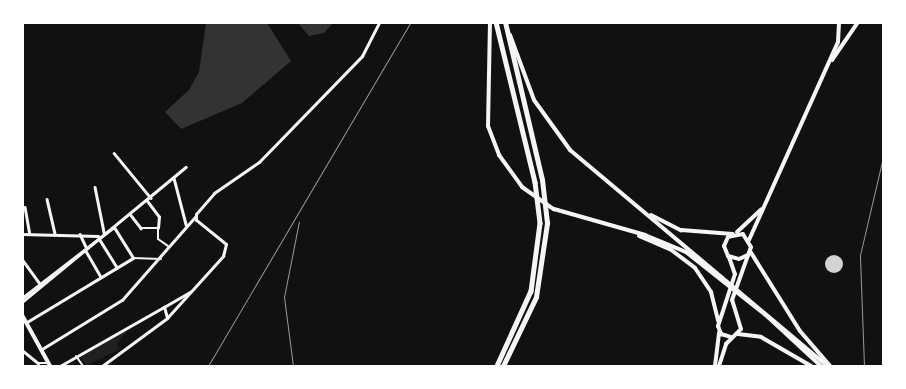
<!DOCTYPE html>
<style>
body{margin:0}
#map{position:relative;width:906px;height:389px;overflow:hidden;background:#111;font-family:"Open Sans",sans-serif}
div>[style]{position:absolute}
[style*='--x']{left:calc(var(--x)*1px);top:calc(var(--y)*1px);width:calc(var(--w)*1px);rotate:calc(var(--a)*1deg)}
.green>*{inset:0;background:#202020}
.water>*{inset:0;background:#333}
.building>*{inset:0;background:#d3d3d3}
.round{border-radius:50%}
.pedestrian>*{height:2px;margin:-1px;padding:0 1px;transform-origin:1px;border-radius:1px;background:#f5f5f5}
.minor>*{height:2.5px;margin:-1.25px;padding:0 1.25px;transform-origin:1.25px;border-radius:1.25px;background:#f5f5f5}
.secondary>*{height:3px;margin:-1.5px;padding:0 1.5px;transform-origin:1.5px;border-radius:1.5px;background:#f5f5f5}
.primary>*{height:4px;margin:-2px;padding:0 2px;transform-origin:2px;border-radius:2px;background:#f5f5f5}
.trunk>*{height:4px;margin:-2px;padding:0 2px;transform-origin:2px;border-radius:2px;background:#f5f5f5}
.motorway>*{height:4.5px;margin:-2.25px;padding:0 2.25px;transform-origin:2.25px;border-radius:2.25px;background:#f5f5f5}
.rail>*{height:1px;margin:-0.5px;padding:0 0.5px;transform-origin:0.5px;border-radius:0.5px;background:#9a9a9a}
span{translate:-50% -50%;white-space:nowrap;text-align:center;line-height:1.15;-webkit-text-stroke:4.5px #fff;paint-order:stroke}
.frame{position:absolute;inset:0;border:24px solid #fff;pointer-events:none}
</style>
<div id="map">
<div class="green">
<i style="clip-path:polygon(129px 328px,117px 344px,120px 349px,86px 366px,81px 357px)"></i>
</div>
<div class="water">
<i style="clip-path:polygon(206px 23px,267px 23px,291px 61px,242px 103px,181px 129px,165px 112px,189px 90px,199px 72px)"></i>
<i style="clip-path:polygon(298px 23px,333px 23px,324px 33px,309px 36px)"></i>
</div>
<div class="building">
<i class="round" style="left:825px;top:255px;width:18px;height:18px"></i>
</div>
<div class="pedestrian">
<i style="--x:158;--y:228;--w:11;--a:90"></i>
<i style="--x:158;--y:239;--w:12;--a:35"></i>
<i style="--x:133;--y:258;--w:28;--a:2"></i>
<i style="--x:76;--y:356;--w:12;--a:55"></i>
</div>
<div class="minor">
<i style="--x:114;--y:153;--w:58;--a:50.6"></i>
<i style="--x:174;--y:178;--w:48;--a:75.4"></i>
<i style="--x:95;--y:187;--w:46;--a:78.7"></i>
<i style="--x:47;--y:199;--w:36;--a:77"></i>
<i style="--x:25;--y:207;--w:27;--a:80"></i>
<i style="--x:130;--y:214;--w:18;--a:52"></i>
<i style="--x:141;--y:228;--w:17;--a:0"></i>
<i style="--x:158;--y:228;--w:11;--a:-85"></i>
<i style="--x:159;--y:217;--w:20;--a:-127"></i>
<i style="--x:22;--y:234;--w:76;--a:1.5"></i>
<i style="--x:80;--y:234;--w:14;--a:65"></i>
<i style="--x:100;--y:240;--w:32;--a:58"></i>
<i style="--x:86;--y:251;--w:30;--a:60"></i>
<i style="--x:22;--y:259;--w:31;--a:54"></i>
<i style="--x:22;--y:298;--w:116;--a:-37.7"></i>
<i style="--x:22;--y:302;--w:212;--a:-39.5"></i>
<i style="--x:167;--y:318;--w:11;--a:-105"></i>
<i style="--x:164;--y:307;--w:30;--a:-30"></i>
<i style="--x:27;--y:322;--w:124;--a:-31.1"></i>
<i style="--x:133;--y:258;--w:36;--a:-122"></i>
<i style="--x:42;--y:349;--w:94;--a:-31.5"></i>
<i style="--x:122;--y:300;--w:111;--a:-48.7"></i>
<i style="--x:22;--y:350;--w:21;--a:39"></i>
<i style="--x:38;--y:363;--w:10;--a:0"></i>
<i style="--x:60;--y:366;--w:120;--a:-29.6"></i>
</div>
<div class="secondary">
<i style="--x:102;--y:366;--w:81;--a:-36.4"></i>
<i style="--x:167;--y:318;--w:84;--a:-47.9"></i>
<i style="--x:223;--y:256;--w:12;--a:-76"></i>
<i style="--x:226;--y:244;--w:38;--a:-141"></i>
<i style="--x:196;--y:220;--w:6;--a:-90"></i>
<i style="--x:196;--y:214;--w:28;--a:-49"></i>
<i style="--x:214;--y:193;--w:55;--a:-34.6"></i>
<i style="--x:259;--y:162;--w:148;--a:-45.8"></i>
<i style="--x:362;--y:56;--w:38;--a:-63"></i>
</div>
<div class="primary">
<i style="--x:832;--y:60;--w:46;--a:-55.6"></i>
<i style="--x:737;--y:232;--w:33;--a:-43"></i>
<i style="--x:749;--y:240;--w:217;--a:-65.8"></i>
<i style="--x:838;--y:42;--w:20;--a:-87"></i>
<i style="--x:729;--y:257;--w:18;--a:71"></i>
<i style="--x:735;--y:274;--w:55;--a:108.1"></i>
<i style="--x:718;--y:326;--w:9;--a:69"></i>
<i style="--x:721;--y:334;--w:10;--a:17"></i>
<i style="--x:22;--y:315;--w:58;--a:61.2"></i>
<i style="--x:715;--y:366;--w:34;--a:-83"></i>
<i style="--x:719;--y:366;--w:23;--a:-72"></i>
<i style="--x:726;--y:344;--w:21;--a:-45"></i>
<i style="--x:741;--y:329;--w:30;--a:-107"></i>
<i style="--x:732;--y:300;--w:56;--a:-70.3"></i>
<i style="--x:751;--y:247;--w:15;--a:-122"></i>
<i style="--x:743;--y:234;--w:15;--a:169"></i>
<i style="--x:728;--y:237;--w:10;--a:114"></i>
<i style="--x:724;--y:246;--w:11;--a:68"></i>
<i style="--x:728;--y:256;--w:11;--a:15"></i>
<i style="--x:739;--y:259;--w:10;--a:-24"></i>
</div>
<div class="trunk">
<i style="--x:490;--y:22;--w:104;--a:91.1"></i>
<i style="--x:488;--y:126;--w:31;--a:69"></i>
<i style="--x:499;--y:155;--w:39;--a:54"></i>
<i style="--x:522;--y:187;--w:39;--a:35"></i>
<i style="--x:554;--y:209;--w:95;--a:15.9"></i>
<i style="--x:645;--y:235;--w:44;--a:22.5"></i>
<i style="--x:686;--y:252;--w:105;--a:38.4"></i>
<i style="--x:768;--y:317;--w:72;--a:42.8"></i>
<i style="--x:510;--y:35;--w:69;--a:69.7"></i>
<i style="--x:534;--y:100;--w:62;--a:54.2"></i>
<i style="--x:570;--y:150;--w:336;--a:40"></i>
<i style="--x:651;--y:215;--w:34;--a:27"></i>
<i style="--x:681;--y:230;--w:52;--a:4.4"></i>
<i style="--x:639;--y:236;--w:34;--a:23"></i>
<i style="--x:670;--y:249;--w:31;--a:37"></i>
<i style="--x:695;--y:268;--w:29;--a:56"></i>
<i style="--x:711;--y:292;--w:30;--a:76"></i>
<i style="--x:750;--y:251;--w:94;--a:58"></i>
<i style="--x:800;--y:331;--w:46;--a:49.4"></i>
<i style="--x:738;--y:334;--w:23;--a:7"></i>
<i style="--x:761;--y:337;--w:58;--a:30.1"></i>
</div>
<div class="motorway">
<i style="--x:496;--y:22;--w:165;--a:76.3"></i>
<i style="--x:535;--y:182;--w:41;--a:83"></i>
<i style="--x:540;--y:223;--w:69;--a:97.5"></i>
<i style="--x:531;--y:291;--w:82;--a:114.4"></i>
<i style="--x:503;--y:366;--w:76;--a:-64.4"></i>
<i style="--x:536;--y:297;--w:75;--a:-81.5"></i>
<i style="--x:547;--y:223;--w:43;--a:-96.6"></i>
<i style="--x:542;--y:180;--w:162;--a:-103.2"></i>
</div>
<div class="rail">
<i style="--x:208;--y:366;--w:399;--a:-59.5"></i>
<i style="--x:293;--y:366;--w:70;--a:-97.4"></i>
<i style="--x:284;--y:297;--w:77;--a:-78.8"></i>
<i style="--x:864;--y:366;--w:111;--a:-92.1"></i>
<i style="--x:860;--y:255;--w:105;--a:-76.8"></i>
</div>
<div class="frame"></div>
</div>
